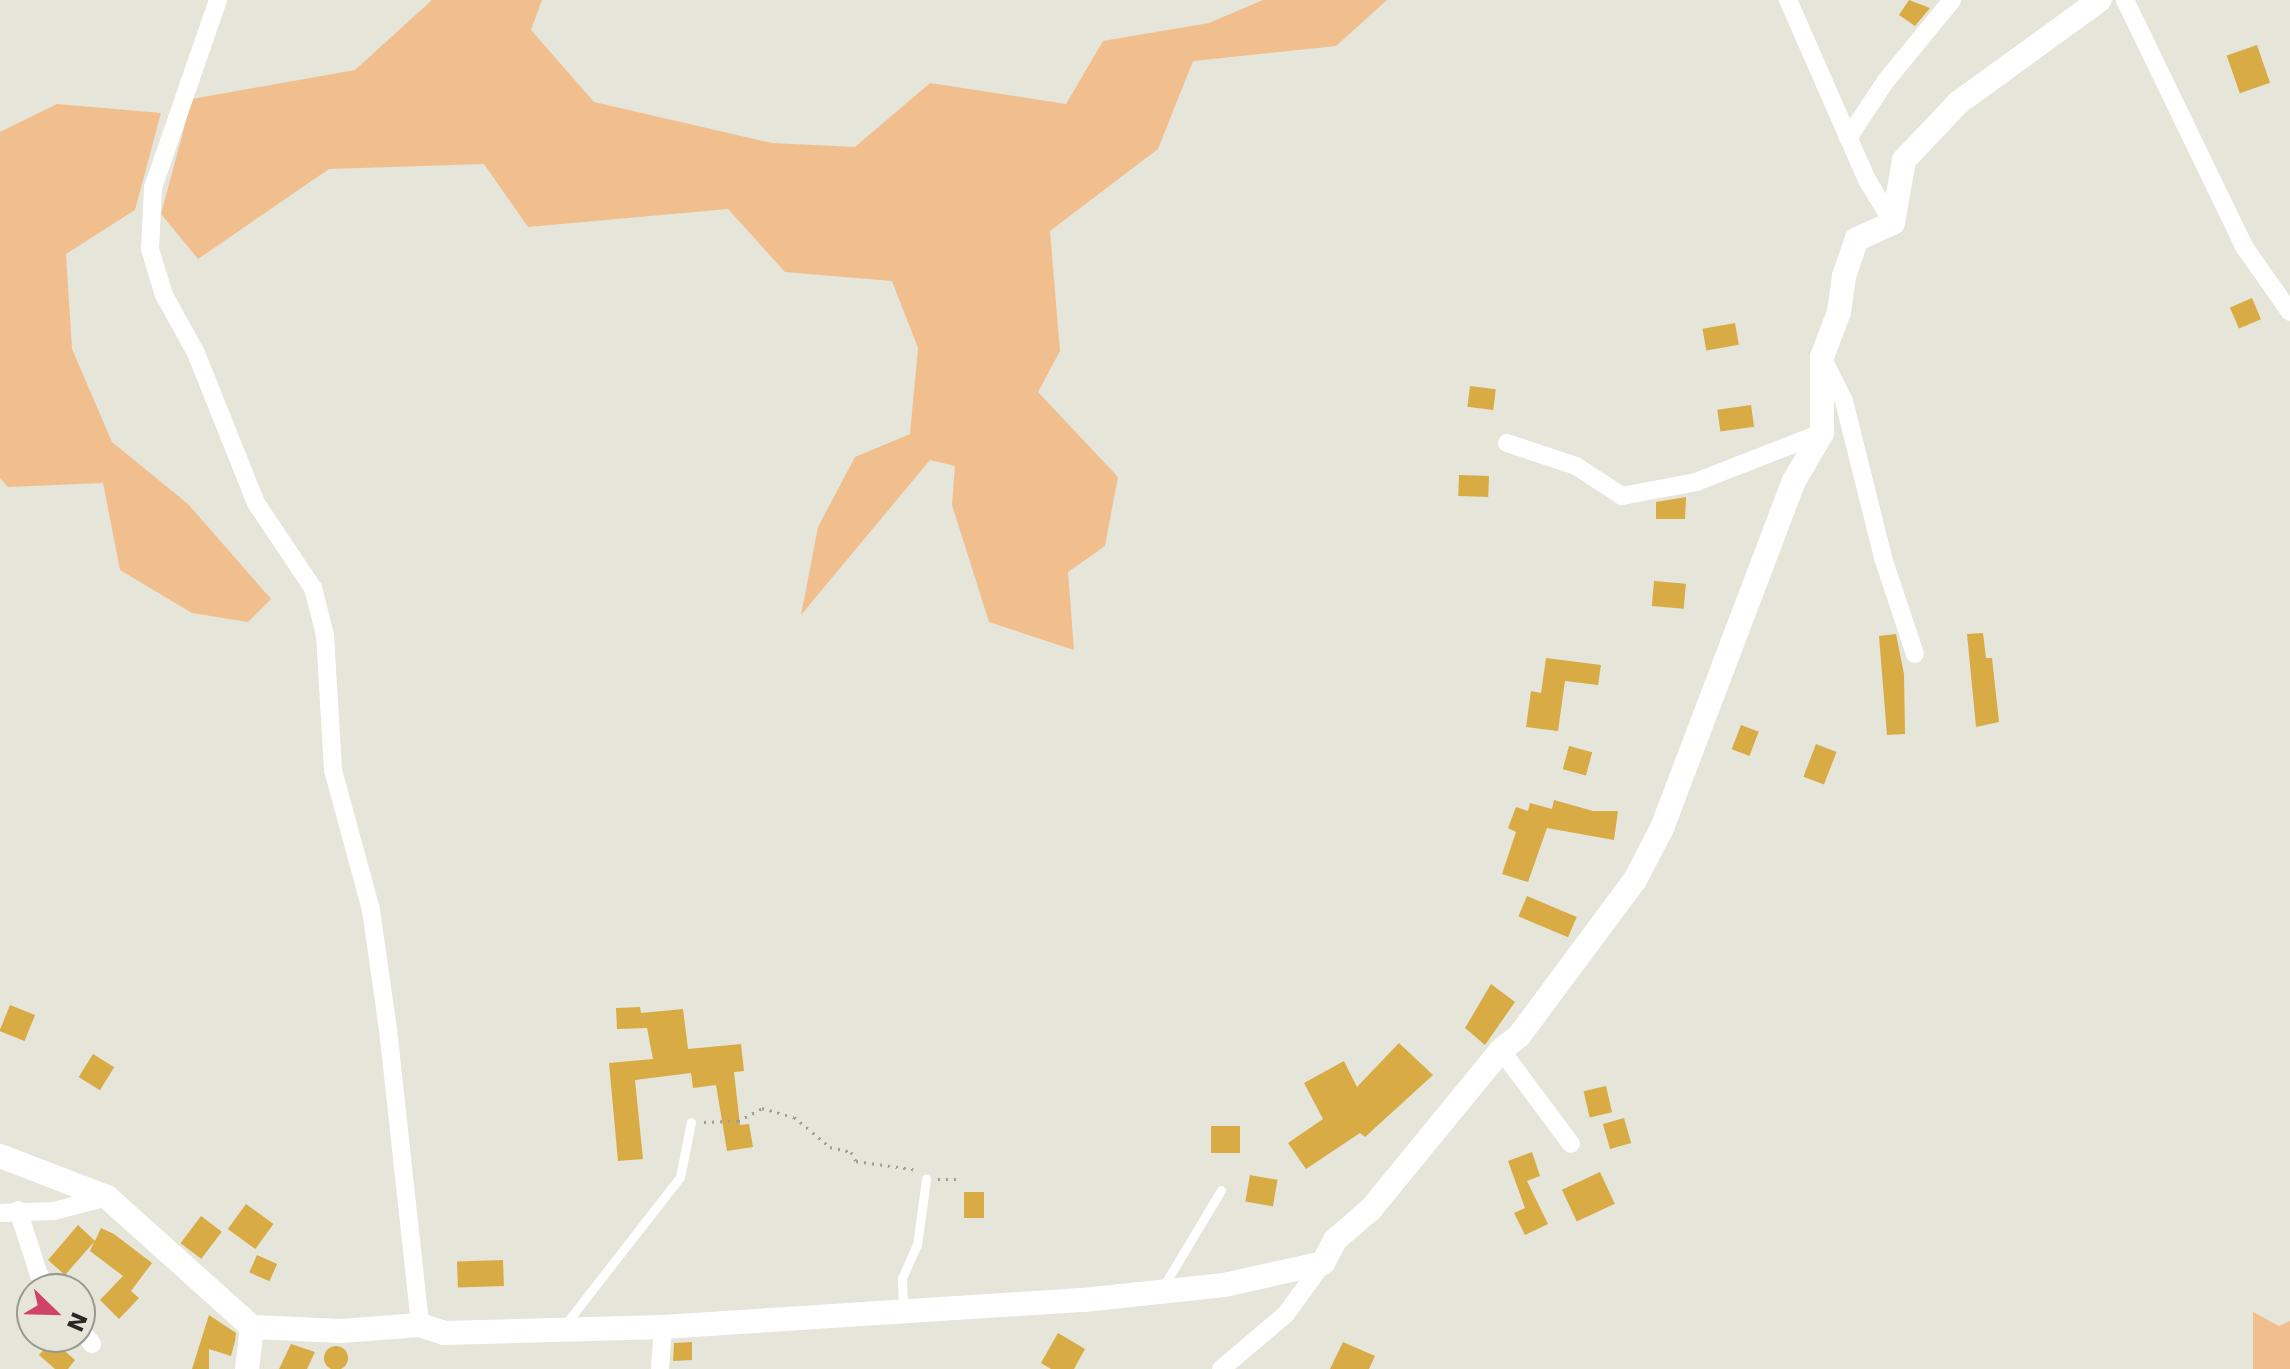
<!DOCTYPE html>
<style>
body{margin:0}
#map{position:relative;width:2290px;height:1369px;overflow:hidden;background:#e5e5da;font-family:"DejaVu Sans",sans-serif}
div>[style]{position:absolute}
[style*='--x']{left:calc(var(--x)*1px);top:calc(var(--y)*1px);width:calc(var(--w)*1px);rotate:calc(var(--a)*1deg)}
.green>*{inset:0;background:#f1bf8e}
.building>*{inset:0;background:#d8ab44;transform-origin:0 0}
.round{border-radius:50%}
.path>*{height:3px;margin-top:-1.5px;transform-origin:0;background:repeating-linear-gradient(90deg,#9e9e96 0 2px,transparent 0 8px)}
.lane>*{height:9px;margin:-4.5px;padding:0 4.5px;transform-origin:4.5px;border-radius:4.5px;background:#fff}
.street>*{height:18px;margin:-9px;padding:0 9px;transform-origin:9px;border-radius:9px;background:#fff}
.secondary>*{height:24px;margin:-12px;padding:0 12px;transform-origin:12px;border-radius:12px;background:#fff}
span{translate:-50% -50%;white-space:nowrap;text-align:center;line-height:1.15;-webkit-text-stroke:6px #e5e5da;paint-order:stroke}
.north{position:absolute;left:16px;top:1273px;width:80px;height:80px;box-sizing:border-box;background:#e5e5da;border:2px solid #999991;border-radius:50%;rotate:113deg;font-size:22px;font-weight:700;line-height:32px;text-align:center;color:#282824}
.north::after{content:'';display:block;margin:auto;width:28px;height:36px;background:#d14268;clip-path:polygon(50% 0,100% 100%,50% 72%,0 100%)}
</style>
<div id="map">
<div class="green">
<i style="clip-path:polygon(432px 0,542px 0,531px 30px,594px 102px,772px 143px,855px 147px,930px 83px,1066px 104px,1103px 41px,1209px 23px,1263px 0,1387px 0,1336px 46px,1193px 61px,1158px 149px,1050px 231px,1060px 351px,1038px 392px,1118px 477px,1105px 546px,1068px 572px,1074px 650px,989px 622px,952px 505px,955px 466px,930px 460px,801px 615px,818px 527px,855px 457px,910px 434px,918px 348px,892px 281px,785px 272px,728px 209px,528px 227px,484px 164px,329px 169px,198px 259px,161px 214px,192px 99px,355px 70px)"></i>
<i style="clip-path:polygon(57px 104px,161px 113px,135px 210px,66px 254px,72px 349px,112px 442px,188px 504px,271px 599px,248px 622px,192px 613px,120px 570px,103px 483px,8px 487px,0 478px,0 132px)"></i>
<i style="clip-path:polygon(2253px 1312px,2279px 1326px,2290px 1321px,2290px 1369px,2253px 1369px)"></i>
</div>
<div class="building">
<i style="clip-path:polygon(1909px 0,1930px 8px,1915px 26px,1899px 15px)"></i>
<i style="left:2257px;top:45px;width:40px;height:32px;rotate:71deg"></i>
<i style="left:2252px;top:298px;width:23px;height:24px;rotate:67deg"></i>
<i style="left:1735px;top:323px;width:22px;height:33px;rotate:80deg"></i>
<i style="left:1470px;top:386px;width:26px;height:21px;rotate:7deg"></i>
<i style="left:1751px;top:405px;width:22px;height:34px;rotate:82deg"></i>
<i style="left:1459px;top:475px;width:30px;height:21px;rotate:2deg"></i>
<i style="clip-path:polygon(1686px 497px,1685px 519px,1656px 519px,1656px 502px)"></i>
<i style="left:1654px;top:581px;width:32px;height:25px;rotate:5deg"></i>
<i style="clip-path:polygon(1983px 633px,1986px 658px,1992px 658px,1999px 722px,1976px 727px,1967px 634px)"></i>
<i style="clip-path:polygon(1896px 634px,1904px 674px,1905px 734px,1887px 735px,1879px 636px)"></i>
<i style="clip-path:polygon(1546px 658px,1601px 665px,1598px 685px,1565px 681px,1558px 731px,1526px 727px,1531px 691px,1541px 693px)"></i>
<i style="left:1741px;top:725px;width:19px;height:26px;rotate:21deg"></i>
<i style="left:1816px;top:744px;width:22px;height:35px;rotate:21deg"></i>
<i style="left:1569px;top:746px;width:24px;height:24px;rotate:15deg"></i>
<i style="clip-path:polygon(1554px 800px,1593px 811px,1618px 811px,1614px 840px,1547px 828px,1528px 882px,1502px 874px,1516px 832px,1508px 828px,1516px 807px,1528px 811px,1530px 803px,1552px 809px)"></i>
<i style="left:1527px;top:896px;width:54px;height:22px;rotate:23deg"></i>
<i style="clip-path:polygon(1491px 984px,1515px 1002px,1485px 1045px,1465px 1028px)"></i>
<i style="left:10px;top:1005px;width:27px;height:28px;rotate:22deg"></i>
<i style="clip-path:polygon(640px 1007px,641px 1013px,683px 1009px,688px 1049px,741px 1044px,744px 1071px,734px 1072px,740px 1125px,749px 1124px,753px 1147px,727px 1151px,716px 1085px,693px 1088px,691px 1073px,635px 1080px,643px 1159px,618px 1161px,609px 1063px,653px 1059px,647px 1028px,617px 1029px,616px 1008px)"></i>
<i style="clip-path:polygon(1399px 1043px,1433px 1075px,1365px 1137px,1360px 1133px,1306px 1169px,1288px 1143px,1323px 1119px,1304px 1083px,1344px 1061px,1357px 1087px)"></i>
<i style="left:93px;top:1054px;width:25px;height:27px;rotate:32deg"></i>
<i style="left:1606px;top:1086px;width:27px;height:23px;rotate:77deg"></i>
<i style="left:1624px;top:1118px;width:26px;height:22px;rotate:74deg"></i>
<i style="left:1211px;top:1126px;width:29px;height:27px"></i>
<i style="clip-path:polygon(1532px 1152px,1540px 1176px,1527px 1181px,1548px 1224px,1525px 1235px,1514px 1213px,1525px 1208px,1508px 1161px)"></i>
<i style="left:1600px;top:1172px;width:35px;height:42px;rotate:65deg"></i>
<i style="left:1250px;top:1175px;width:28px;height:27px;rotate:10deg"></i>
<i style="left:964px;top:1192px;width:20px;height:26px"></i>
<i style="left:246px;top:1204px;width:34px;height:31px;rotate:36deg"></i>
<i style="left:201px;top:1216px;width:26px;height:34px;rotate:37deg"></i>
<i style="clip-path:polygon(78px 1225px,95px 1241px,101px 1228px,114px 1234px,152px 1263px,131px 1291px,139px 1298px,119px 1319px,100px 1300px,123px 1276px,90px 1251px,94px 1242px,65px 1275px,48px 1260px)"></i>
<i style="left:257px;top:1255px;width:22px;height:19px;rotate:24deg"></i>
<i style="left:503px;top:1260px;width:26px;height:46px;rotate:88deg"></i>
<i style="clip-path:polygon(209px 1315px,236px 1333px,235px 1341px,231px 1356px,209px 1349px,209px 1369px,192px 1369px)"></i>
<i style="clip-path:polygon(1058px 1333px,1085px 1349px,1074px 1369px,1051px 1369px,1041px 1363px)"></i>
<i style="clip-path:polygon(52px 1340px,75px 1360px,68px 1369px,55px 1369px,39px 1355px)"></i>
<i style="clip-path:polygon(692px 1342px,692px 1360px,673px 1361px,674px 1343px)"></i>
<i style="clip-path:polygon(1343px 1342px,1375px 1356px,1369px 1369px,1330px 1369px)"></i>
<i style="clip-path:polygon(291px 1344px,315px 1352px,307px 1369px,279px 1369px)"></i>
<i class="round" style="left:324px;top:1346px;width:24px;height:24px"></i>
</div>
<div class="path">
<i style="--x:704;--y:1122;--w:34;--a:-2"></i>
<i style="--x:738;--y:1121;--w:27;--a:-28"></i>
<i style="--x:762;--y:1108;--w:33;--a:16"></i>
<i style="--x:794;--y:1117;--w:47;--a:39.8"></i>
<i style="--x:830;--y:1147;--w:22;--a:13"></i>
<i style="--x:851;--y:1152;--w:10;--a:61"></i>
<i style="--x:856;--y:1161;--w:63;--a:8.3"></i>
<i style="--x:938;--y:1179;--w:20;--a:0"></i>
</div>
<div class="lane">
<i style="--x:1163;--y:1287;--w:113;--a:-59.1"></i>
<i style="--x:903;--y:1308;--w:30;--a:-92"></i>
<i style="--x:902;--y:1278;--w:36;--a:-66"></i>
<i style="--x:917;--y:1245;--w:67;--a:-82.2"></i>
<i style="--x:564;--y:1326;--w:189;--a:-52.1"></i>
<i style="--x:680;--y:1177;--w:56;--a:-78.7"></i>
</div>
<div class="street">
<i style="--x:218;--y:0;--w:199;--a:109.1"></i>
<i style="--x:153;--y:188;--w:61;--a:92.8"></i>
<i style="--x:150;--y:249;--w:48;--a:73.1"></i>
<i style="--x:164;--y:295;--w:66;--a:61.1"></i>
<i style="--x:196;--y:353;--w:162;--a:68.2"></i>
<i style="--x:256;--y:503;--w:102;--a:56.2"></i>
<i style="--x:313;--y:588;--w:49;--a:75.7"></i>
<i style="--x:325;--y:635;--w:135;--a:86.6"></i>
<i style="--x:333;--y:770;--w:145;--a:74.8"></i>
<i style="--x:371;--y:910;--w:120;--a:81.9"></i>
<i style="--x:388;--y:1029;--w:298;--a:83.8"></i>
<i style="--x:1788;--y:0;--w:194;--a:66.3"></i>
<i style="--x:1866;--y:178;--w:52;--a:59"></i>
<i style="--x:2125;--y:0;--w:276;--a:64.2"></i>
<i style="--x:2245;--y:248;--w:78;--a:54.9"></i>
<i style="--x:1848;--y:138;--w:67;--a:-56.5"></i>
<i style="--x:1885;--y:82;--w:106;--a:-50.7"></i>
<i style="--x:1823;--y:359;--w:47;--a:63.4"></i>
<i style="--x:1844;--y:401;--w:162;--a:76"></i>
<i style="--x:1883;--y:558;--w:101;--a:71.6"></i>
<i style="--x:1507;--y:443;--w:73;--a:18.4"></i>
<i style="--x:1576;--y:466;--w:55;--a:33.1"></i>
<i style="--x:1622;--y:496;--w:75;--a:-10.7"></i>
<i style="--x:1696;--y:482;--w:135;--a:-21.3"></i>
<i style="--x:1501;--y:1050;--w:117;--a:53.3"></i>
<i style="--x:18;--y:1210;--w:68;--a:72.1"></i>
<i style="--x:39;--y:1275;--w:17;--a:54"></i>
<i style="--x:0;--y:1213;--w:54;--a:-2.1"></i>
<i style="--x:54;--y:1211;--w:55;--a:-14.8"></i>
<i style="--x:80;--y:1328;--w:20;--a:53"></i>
<i style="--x:660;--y:1369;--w:42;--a:-85.9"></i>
<i style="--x:1221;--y:1369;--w:85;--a:-40.2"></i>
<i style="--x:1286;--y:1314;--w:63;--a:-54"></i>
</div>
<div class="secondary">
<i style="--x:0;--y:1156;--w:115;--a:21"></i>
<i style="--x:107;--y:1197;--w:195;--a:41.9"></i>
<i style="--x:252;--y:1327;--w:89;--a:2.6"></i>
<i style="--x:341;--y:1331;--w:79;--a:-4.3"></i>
<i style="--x:420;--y:1325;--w:25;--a:18"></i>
<i style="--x:444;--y:1333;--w:219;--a:-1.6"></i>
<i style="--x:663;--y:1327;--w:422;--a:-3.7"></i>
<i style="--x:1084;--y:1300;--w:141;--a:-6.1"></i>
<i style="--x:1224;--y:1285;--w:101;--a:-12.5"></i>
<i style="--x:1323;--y:1263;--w:26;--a:-62"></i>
<i style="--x:1335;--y:1240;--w:48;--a:-40.7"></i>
<i style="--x:1371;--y:1209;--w:205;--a:-50.7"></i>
<i style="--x:1501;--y:1050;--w:23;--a:-38"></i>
<i style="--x:1519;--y:1036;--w:194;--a:-53.4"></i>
<i style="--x:1635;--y:880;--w:59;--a:-62.6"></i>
<i style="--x:1662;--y:828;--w:371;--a:-69.2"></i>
<i style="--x:1794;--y:481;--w:56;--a:-59.7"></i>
<i style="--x:1822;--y:433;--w:76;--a:-90"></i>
<i style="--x:1822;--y:357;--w:48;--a:-69.3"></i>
<i style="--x:1839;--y:312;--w:36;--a:-82"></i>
<i style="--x:1844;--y:276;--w:39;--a:-71"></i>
<i style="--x:1857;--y:239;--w:39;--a:-24"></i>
<i style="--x:1893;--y:223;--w:64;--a:-80.1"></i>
<i style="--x:1904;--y:160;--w:79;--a:-46.5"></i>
<i style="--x:1958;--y:103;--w:175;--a:-36"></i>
<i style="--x:247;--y:1369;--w:42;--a:-83.2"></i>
</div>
<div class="north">N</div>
</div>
